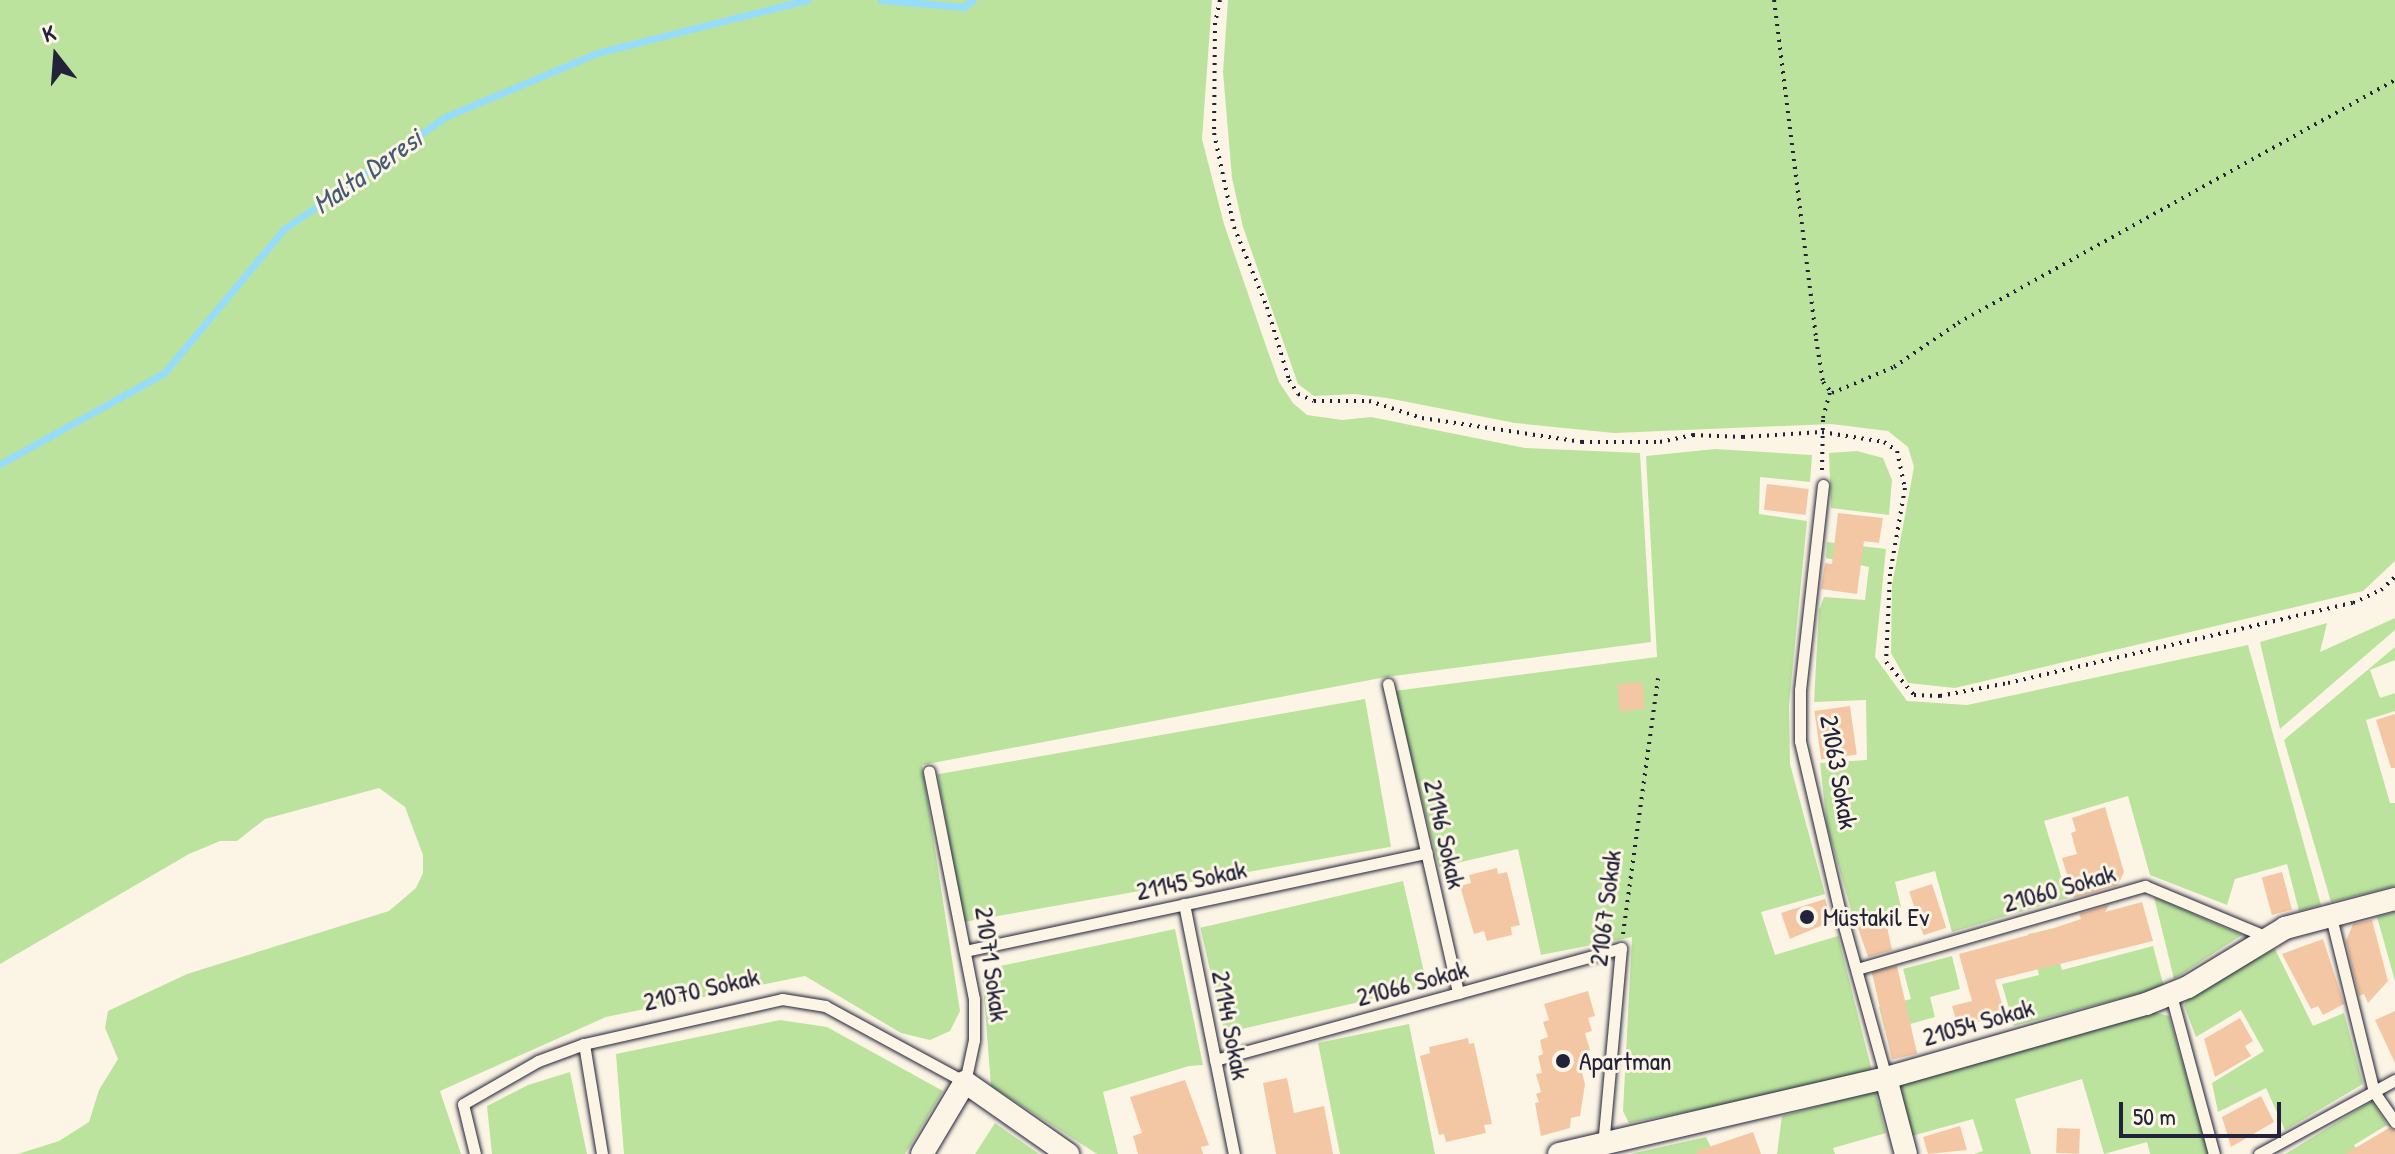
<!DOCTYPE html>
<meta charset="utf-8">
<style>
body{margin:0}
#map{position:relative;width:2395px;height:1154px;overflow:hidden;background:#fcf5e5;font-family:"Patrick Hand",sans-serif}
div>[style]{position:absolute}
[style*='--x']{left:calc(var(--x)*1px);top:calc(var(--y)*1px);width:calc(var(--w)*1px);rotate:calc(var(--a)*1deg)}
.green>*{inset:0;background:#bbe39e;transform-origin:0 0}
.stream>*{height:7px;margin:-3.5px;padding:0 3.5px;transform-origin:3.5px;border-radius:3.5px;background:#97dcf9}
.building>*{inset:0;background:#f4c7a4;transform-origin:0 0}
.path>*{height:4px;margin-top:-2px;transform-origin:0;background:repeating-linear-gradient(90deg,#22223b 0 2px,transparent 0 8px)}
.roads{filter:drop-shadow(0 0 2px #22223b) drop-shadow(0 0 2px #22223b)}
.lane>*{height:11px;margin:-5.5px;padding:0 5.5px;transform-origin:5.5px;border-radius:5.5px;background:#fcf5e5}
.street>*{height:22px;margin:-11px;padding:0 11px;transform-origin:11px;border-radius:11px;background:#fcf5e5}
.dots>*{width:22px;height:22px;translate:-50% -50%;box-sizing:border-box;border:4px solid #fcf5e5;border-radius:50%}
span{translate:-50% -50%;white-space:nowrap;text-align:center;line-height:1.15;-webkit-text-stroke:6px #fcf5e5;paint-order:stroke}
.street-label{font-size:26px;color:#22223b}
.poi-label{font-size:26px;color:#22223b}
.left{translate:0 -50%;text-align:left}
.water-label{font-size:28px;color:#455a74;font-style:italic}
.north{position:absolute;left:16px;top:16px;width:80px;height:80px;-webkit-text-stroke:6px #fcf5e5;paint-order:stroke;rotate:343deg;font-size:22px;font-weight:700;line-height:32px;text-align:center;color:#22223b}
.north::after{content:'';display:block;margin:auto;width:28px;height:36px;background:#22223b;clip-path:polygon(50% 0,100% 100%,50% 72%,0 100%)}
.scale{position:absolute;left:2119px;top:1102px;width:162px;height:36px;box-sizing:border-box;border:4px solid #22223b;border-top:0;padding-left:10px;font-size:24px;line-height:28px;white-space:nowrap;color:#22223b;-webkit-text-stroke:6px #fcf5e5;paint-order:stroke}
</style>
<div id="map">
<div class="green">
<i style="clip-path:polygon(0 0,1212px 0,1202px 139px,1224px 224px,1266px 346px,1279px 382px,1293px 403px,1307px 415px,1342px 420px,1371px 417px,1525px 448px,1640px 453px,1651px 642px,1386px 677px,922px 765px,960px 1011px,950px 1031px,930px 1040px,901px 1033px,805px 976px,606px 1017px,440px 1091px,461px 1154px,18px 1154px,59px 1141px,89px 1122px,99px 1090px,118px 1059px,105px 1028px,108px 1011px,187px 974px,389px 911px,416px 888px,423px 873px,423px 855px,405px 807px,379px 788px,265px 819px,237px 841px,220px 841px,189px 854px,0 964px)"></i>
<i style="clip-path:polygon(1228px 0,2395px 0,2395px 561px,2363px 591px,1955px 688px,1908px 683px,1891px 653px,1892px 585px,1914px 467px,1908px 447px,1888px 431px,1831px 424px,1614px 433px,1515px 423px,1387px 398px,1355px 394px,1314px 396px,1298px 384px,1243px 227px,1232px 178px,1223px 72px)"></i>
<i style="clip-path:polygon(1715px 449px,1812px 455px,1810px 482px,1760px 477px,1759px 514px,1807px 521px,1789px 705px,1790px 764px,1825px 894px,1761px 912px,1775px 955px,1838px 936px,1872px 1071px,1716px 1110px,1696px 1110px,1629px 1123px,1623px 1111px,1632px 937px,1541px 955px,1518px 849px,1439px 867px,1394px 691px,1657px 657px,1646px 456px)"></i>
<i style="clip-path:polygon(1857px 451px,1883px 458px,1892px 480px,1889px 515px,1831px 508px,1829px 453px)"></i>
<i style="clip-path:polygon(1827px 542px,1886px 549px,1875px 657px,1907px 701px,1967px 705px,2248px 645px,2321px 905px,2299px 911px,2287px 864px,2235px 879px,2227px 905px,2150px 875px,2128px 796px,2044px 821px,2068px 898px,1952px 932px,1935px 871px,1895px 882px,1901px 907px,1854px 920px,1827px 826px,1820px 763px,1867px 760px,1866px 700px,1814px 702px,1819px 610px,1824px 597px,1865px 600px,1869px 567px,1826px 558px)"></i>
<i style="clip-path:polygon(2395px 618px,2395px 630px,2280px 729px,2260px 642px,2327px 623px,2320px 652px)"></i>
<i style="clip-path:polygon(2395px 647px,2395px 660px,2370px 670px,2380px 698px,2395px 693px,2395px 711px,2366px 720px,2390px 803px,2395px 803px,2395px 886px,2331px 902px,2284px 740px)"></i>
<i style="left:1365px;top:699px;width:150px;height:434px;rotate:80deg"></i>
<i style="left:1403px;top:881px;width:108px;height:208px;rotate:77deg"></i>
<i style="clip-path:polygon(2154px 897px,2242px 935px,2174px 979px)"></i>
<i style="clip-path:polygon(2395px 912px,2395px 981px,2377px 917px)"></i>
<i style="clip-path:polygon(1175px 929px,1203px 1065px,1189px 1066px,1103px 1092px,1118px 1154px,1097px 1154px,991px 1086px,982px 970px)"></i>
<i style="clip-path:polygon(2051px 929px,2062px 970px,2153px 946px,2164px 987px,2014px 1026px,2002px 984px,2039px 975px,2028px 934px)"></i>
<i style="clip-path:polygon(2275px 949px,2313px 1026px,2344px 1013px,2363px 1084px,2285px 1130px,2266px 1088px,2218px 1112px,2212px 1083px,2264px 1051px,2241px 1010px,2196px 1037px,2184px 1005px,2194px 991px)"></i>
<i style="clip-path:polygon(1952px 956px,1960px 989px,1930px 997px,1935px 1017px,1885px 1031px,1879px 1007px,1911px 999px,1903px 969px)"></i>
<i style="clip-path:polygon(2149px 1011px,2169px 1016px,2209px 1154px,2150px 1154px,2147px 1142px,2104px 1154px,2082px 1079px,2015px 1099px,2031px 1154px,1974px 1154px,1983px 1151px,1973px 1119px,1908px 1137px,1893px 1085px)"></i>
<i style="clip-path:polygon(780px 1020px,827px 1027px,943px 1091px,905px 1154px,624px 1154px,616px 1054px)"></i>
<i style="clip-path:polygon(1409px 1024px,1435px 1154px,1340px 1154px,1318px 1043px)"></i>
<i style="clip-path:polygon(570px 1072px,587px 1154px,492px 1154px,487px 1106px,528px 1085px)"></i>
<i style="clip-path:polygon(1875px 1091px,1886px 1133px,1833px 1148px,1835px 1154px,1777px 1154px,1782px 1116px)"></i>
<i style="clip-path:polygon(2372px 1101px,2387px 1125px,2354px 1145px,2359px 1154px,2285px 1154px)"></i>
<i style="clip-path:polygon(995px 1123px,1039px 1154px,975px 1154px)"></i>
<i style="clip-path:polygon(1706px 1137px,1714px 1154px,1630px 1154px)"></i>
</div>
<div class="stream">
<i style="--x:881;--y:0;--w:83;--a:4.8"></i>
<i style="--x:964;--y:7;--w:11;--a:-38"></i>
<i style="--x:0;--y:464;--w:188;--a:-29"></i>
<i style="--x:164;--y:373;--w:187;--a:-50.2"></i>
<i style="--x:284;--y:229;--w:196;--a:-34.8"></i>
<i style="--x:445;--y:117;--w:165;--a:-22.8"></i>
<i style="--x:597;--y:53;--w:217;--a:-14.2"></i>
</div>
<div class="building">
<i style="left:1767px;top:484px;width:42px;height:26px;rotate:7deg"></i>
<i style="clip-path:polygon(1838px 513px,1883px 518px,1879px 543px,1864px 541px,1857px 594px,1821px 589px,1825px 563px,1832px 564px)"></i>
<i style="left:1642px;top:682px;width:27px;height:25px;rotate:84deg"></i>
<i style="left:1850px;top:706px;width:49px;height:36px;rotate:82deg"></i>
<i style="clip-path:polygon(2395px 714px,2395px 768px,2391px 768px,2376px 720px)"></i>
<i style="clip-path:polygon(2105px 807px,2124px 872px,2118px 885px,2074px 898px,2062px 858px,2077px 854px,2071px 833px,2076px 831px,2072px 818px)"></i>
<i style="clip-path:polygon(1497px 868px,1498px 874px,1507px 872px,1520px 925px,1511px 927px,1512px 935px,1487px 941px,1484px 931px,1474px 934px,1460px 886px,1471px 883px,1469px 875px)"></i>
<i style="left:2282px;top:872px;width:39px;height:21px;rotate:75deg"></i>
<i style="left:1932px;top:884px;width:46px;height:24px;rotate:72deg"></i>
<i style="clip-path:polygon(1825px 899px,1832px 921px,1790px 939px,1781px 913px)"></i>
<i style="clip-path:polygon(2142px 902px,2153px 941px,1995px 980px,2005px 1014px,1978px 1022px,1977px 1019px,1957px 1023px,1952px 1006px,1972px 1001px,1959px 954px,2054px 928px,2081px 919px,2079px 914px,2109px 905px,2105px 912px)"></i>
<i style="clip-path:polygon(1885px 918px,1892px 950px,1868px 957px,1857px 925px)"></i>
<i style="clip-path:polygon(2372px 920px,2388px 981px,2368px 1003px,2364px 994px,2359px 996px,2346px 941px,2353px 924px)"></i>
<i style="clip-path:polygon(2323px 939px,2344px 1004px,2323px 1015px,2318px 1006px,2311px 1009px,2282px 954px)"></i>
<i style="left:1897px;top:966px;width:90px;height:26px;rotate:77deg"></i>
<i style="clip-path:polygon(1588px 991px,1595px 1016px,1588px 1018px,1592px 1031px,1585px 1033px,1590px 1050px,1584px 1052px,1588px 1067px,1581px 1069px,1585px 1084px,1580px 1116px,1571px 1118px,1570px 1128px,1541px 1136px,1535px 1103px,1539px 1102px,1536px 1094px,1541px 1092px,1536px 1074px,1542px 1073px,1538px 1056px,1543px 1054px,1540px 1040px,1548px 1037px,1543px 1022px,1549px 1020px,1544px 1004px)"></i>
<i style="clip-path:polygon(2395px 1011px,2395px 1063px,2375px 1020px)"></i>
<i style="clip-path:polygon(2240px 1018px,2253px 1041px,2245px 1046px,2251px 1056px,2215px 1077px,2204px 1039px)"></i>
<i style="clip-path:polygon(1468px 1038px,1469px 1044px,1474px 1043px,1492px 1124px,1484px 1125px,1486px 1133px,1446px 1142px,1444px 1134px,1439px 1135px,1420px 1056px,1430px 1053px,1429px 1047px)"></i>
<i style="clip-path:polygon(1287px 1078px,1294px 1113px,1324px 1106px,1333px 1154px,1276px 1154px,1263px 1083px)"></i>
<i style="clip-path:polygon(1185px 1080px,1209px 1145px,1201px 1147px,1203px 1154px,1138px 1154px,1133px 1136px,1142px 1133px,1130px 1097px)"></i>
<i style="clip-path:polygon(2261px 1096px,2274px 1122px,2231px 1147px,2222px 1117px)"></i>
<i style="clip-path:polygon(1960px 1126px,1967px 1150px,1928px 1154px,1923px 1137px)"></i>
<i style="left:2057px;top:1128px;width:23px;height:25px;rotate:2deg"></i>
<i style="clip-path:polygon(2389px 1128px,2395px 1130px,2395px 1154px,2345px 1154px)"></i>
<i style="clip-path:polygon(1753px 1132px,1761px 1154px,1697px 1154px,1697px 1151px)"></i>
</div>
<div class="path">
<i style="--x:1220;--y:0;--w:24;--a:102"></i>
<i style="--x:1215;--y:23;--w:110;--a:90.5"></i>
<i style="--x:1214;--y:133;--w:96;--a:78"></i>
<i style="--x:1234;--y:227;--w:87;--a:67.6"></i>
<i style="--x:1267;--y:307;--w:76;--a:73.2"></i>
<i style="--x:1289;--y:380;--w:17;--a:57"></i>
<i style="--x:1298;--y:394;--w:17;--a:24"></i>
<i style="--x:1314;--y:401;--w:55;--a:0"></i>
<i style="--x:1369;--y:401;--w:56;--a:17.8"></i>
<i style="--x:1422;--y:418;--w:162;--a:8.5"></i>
<i style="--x:1582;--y:442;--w:78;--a:0"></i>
<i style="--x:1660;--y:442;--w:34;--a:-12"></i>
<i style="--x:1693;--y:435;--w:50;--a:2.3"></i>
<i style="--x:1743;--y:437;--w:79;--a:-3.6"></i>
<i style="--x:1822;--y:432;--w:63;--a:9.2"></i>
<i style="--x:1884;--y:442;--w:16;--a:35"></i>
<i style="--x:1897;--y:451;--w:38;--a:78"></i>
<i style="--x:1905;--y:488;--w:87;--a:99.9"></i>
<i style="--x:1890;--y:574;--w:88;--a:92.6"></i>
<i style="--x:1886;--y:662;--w:43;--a:49.7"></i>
<i style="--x:1914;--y:695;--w:26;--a:2"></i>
<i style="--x:1940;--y:696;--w:69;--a:-10.8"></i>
<i style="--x:2008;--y:683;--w:354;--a:-13.1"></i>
<i style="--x:2353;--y:603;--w:31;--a:-25"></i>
<i style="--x:2381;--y:590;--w:19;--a:-43"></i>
<i style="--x:1774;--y:0;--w:342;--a:82.9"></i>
<i style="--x:1816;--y:339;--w:44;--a:80.8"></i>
<i style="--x:1823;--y:382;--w:14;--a:51"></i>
<i style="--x:1832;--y:393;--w:67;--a:-22.8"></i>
<i style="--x:1894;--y:367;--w:78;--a:-34.5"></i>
<i style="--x:1958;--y:323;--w:500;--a:-29.08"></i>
<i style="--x:1822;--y:470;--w:52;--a:-88.9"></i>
<i style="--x:1823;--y:418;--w:27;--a:-75"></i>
<i style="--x:1623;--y:934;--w:258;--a:-82.2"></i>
</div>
<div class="roads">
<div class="lane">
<i style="--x:1823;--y:485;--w:206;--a:96.4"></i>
<i style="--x:1800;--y:690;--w:51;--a:90"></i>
<i style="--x:1800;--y:741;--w:171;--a:76.9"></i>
<i style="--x:1839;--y:908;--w:176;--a:74.5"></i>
<i style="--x:1388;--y:684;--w:317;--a:77.2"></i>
<i style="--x:1184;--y:904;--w:255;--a:78.7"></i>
<i style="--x:2331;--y:917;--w:180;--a:76.2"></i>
<i style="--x:2374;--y:1092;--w:37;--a:55"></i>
<i style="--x:965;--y:951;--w:472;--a:-12"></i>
<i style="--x:1857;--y:969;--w:300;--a:-16.1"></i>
<i style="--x:2145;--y:886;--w:132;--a:22.7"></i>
<i style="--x:2171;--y:995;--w:165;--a:74.9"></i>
<i style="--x:584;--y:1044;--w:111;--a:80.7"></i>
<i style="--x:1215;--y:1060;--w:421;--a:-15.4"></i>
<i style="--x:1621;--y:948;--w:197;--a:95.2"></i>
<i style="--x:475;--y:1154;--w:51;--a:-103.5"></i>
<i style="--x:463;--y:1104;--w:86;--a:-29.8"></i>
<i style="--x:538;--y:1061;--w:49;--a:-20.3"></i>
<i style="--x:584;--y:1044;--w:203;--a:-12.8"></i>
<i style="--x:782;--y:999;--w:44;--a:9.2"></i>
<i style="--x:825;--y:1006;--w:159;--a:28.5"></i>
<i style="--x:965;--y:1082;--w:43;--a:-77.9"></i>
<i style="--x:974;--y:1040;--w:41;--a:-90"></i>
<i style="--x:974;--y:999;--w:232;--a:-101.2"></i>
<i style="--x:2259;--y:1154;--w:155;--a:-28.6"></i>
</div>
<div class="street">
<i style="--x:1886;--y:1078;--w:79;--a:75.3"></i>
<i style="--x:922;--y:1154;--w:84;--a:-59.2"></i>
<i style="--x:965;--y:1082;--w:126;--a:35"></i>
<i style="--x:1559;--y:1154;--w:336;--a:-13.1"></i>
<i style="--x:1886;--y:1078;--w:270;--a:-15.9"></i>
<i style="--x:2146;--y:1004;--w:45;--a:-22"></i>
<i style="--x:2188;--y:987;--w:114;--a:-31.3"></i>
<i style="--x:2285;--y:928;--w:114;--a:-14.8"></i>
</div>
</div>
<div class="dots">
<i style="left:1807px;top:917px;background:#22223b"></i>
<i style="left:1563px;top:1061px;background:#22223b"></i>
</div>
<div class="street-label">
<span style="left:1839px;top:772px;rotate:80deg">21063 Sokak</span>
<span style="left:1445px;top:834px;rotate:77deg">21146 Sokak</span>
<span style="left:1191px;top:880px;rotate:-12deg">21145 Sokak</span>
<span style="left:2059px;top:888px;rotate:-16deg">21060 Sokak</span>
<span style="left:1605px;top:908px;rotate:-83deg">21067 Sokak</span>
<span style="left:992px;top:964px;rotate:82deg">21071 Sokak</span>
<span style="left:1412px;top:983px;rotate:-15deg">21066 Sokak</span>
<span style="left:701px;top:989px;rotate:-13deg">21070 Sokak</span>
<span style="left:1978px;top:1022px;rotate:-16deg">21054 Sokak</span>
<span style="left:1231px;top:1025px;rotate:79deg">21144 Sokak</span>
</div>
<div class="poi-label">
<span class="left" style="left:1823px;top:917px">Müstakil Ev</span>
<span class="left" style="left:1579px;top:1061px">Apartman</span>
</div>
<div class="water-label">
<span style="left:367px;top:171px;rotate:-35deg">Malta Deresi</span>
</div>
<div class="north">K</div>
<div class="scale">50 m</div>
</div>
